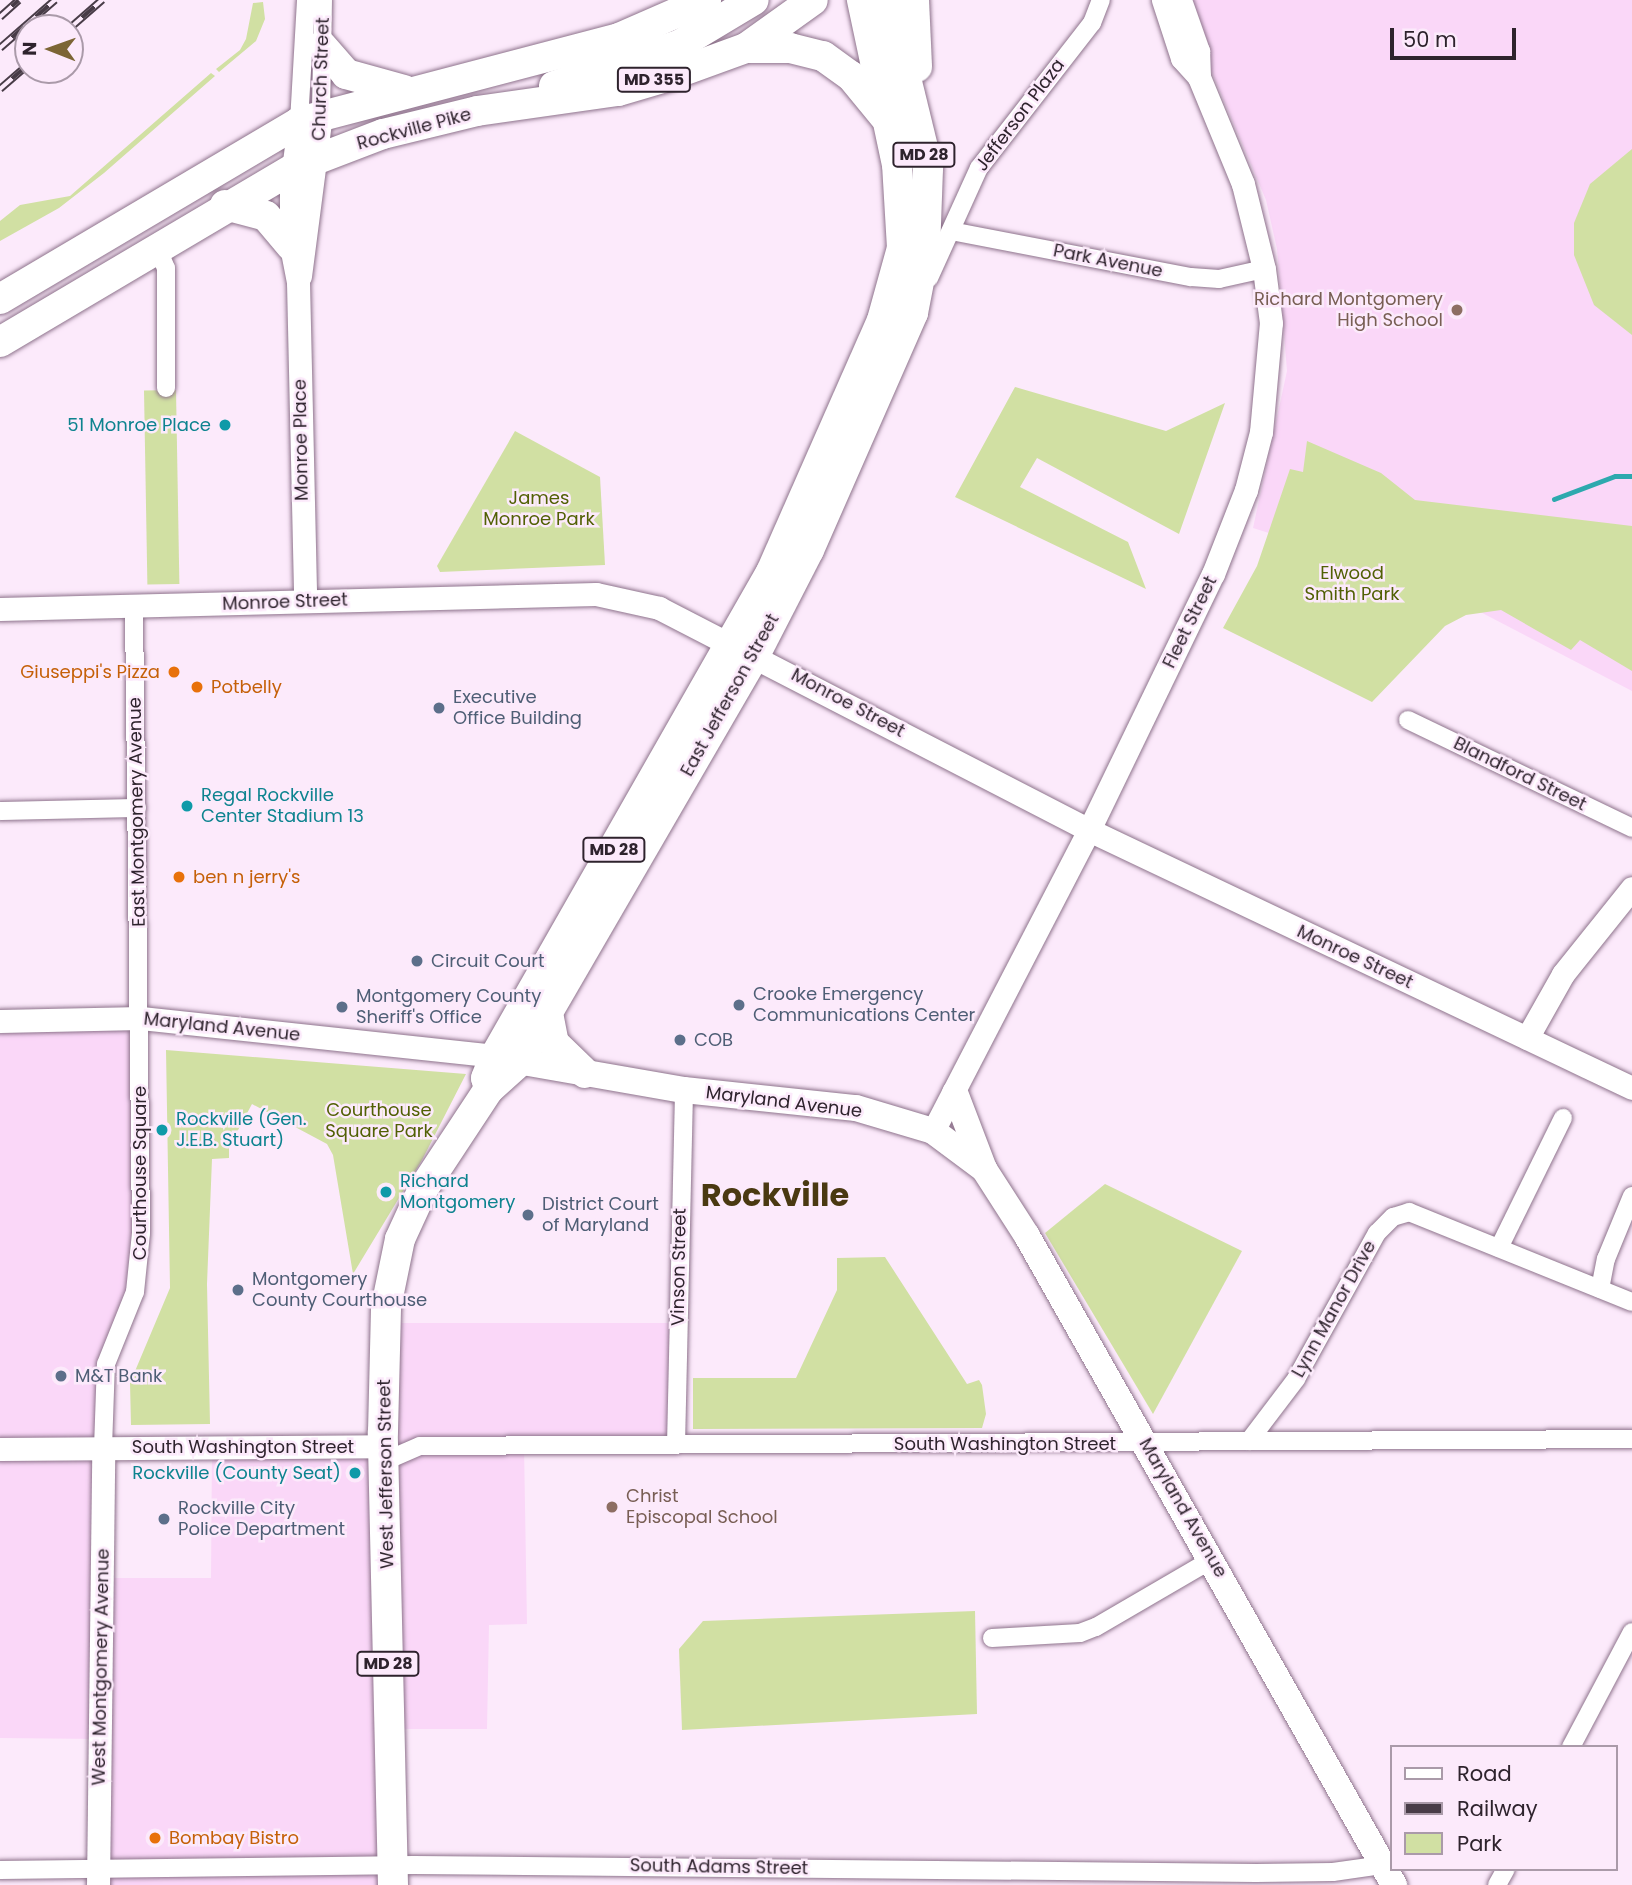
<!DOCTYPE html>
<style>
body{margin:0}
#map{position:relative;width:1632px;height:1885px;overflow:hidden;background:#fceafb;font-family:Poppins,sans-serif}
div>[style]{position:absolute}
[style*='--x']{left:calc(var(--x)*1px);top:calc(var(--y)*1px);width:calc(var(--w)*1px);rotate:calc(var(--a)*1deg)}
.built>*{inset:0;background:#fad7f8}
.green>*{inset:0;background:#d1e0a3;transform-origin:0 0}
.stream>*{height:5px;margin:-2.5px;padding:0 2.5px;transform-origin:2.5px;border-radius:2.5px;background:#2da9ae}
.roads{filter:drop-shadow(0 0 2px #8e738c) drop-shadow(0 0 2px #8e738c)}
.minor>*{height:18px;margin:-9px;padding:0 9px;transform-origin:9px;border-radius:9px;background:#fff}
.tertiary>*{height:23px;margin:-11.5px;padding:0 11.5px;transform-origin:11.5px;border-radius:11.5px;background:#fff}
.secondary>*{height:26px;margin:-13px;padding:0 13px;transform-origin:13px;border-radius:13px;background:#fff}
.primary>*{height:30px;margin:-15px;padding:0 15px;transform-origin:15px;border-radius:15px;background:#fff}
.rail>*{height:8px;margin-top:-4px;transform-origin:0;background:repeating-linear-gradient(90deg,#fceafb 0 16px,#483c47 0 32px);box-sizing:border-box;border-block:2px solid #483c47}
.dots>*{width:19px;height:19px;translate:-50% -50%;box-sizing:border-box;border:4px solid #fceafb;border-radius:50%}
span{translate:-50% -50%;white-space:nowrap;text-align:center;line-height:1.15;-webkit-text-stroke:5px #fceafb;paint-order:stroke}
.shield-label span{padding:2px 5px;background:#fceafb;border:2px solid;border-radius:5px;-webkit-text-stroke-width:0}
.shield-label{font-size:16px;color:#2e232d;font-weight:700}
.street-label{font-size:18px;color:#2e232d}
.education-label{font-size:18px;color:#785e54}
.right{translate:-100% -50%;text-align:right}
.left{translate:0 -50%;text-align:left}
.culture-label{font-size:18px;color:#0d838f}
.park-label{font-size:18px;color:#516004}
.food-label{font-size:18px;color:#c56008}
.service-label{font-size:18px;color:#4e5e75}
.town-label{font-size:32px;color:#4a3911;font-weight:700}
.legend{position:absolute;left:1390px;top:1745px;width:228px;height:126px;box-sizing:border-box;background:#fceafb;border:2px solid #aa9aa9;margin:0;padding:9px 12px;list-style:none;font-size:21px;color:#2e232d}
.legend li{display:flex;align-items:center;gap:14px;height:35px}
.legend b{width:35px;border:2px solid #aa9aa9}
.north{position:absolute;left:14px;top:14px;width:70px;height:70px;box-sizing:border-box;background:#fceafb;border:2px solid #aa9aa9;border-radius:50%;rotate:271deg;font-size:19px;font-weight:700;line-height:28px;text-align:center;color:#2e232d}
.north::after{content:'';display:block;margin:auto;width:24px;height:32px;background:#7c6535;clip-path:polygon(50% 0,100% 100%,50% 72%,0 100%)}
.scale{position:absolute;left:1390px;top:28px;width:126px;height:32px;box-sizing:border-box;border:4px solid #2e232d;border-top:0;padding-left:9px;font-size:21px;line-height:24px;white-space:nowrap;color:#2e232d;-webkit-text-stroke:5px #fceafb;paint-order:stroke}
</style>
<div id="map">
<div class="built">
<i style="clip-path:polygon(1187px 0,1632px 0,1632px 691px,1417px 579px,1253px 528px,1287px 371px,1277px 249px,1266px 200px,1189px 18px)"></i>
<i style="clip-path:polygon(141px 1018px,140px 1268px,106px 1364px,102px 1578px,211px 1578px,212px 1448px,383px 1446px,385px 1323px,678px 1323px,676px 1445px,524px 1446px,527px 1624px,489px 1625px,487px 1729px,390px 1729px,393px 1885px,98px 1885px,100px 1739px,0 1738px,0 1034px)"></i>
</div>
<div class="green">
<i style="clip-path:polygon(263px 2px,265px 19px,256px 41px,219px 72px,216px 69px,240px 50px,246px 39px,253px 3px)"></i>
<i style="clip-path:polygon(211px 73px,215px 76px,104px 173px,59px 208px,0 241px,0 221px,20px 205px,70px 196px)"></i>
<i style="clip-path:polygon(1632px 149px,1632px 335px,1594px 305px,1574px 255px,1574px 223px,1590px 184px)"></i>
<i style="clip-path:polygon(1015px 387px,1166px 431px,1225px 403px,1179px 534px,1037px 458px,1020px 487px,1128px 542px,1146px 589px,955px 497px)"></i>
<i style="left:176px;top:390px;width:194px;height:32px;rotate:89deg"></i>
<i style="clip-path:polygon(515px 431px,600px 477px,605px 565px,440px 572px,437px 566px)"></i>
<i style="clip-path:polygon(1307px 441px,1381px 473px,1415px 500px,1632px 526px,1632px 671px,1580px 640px,1571px 650px,1501px 610px,1466px 615px,1445px 626px,1372px 702px,1223px 628px,1257px 566px,1290px 469px,1303px 472px)"></i>
<i style="clip-path:polygon(166px 1050px,466px 1074px,422px 1160px,353px 1274px,333px 1155px,327px 1144px,252px 1104px,229px 1147px,229px 1158px,212px 1159px,207px 1284px,210px 1424px,131px 1425px,130px 1383px,170px 1288px)"></i>
<i style="clip-path:polygon(1105px 1184px,1242px 1251px,1153px 1414px,1045px 1233px)"></i>
<i style="clip-path:polygon(885px 1257px,967px 1384px,979px 1380px,982px 1385px,986px 1414px,982px 1428px,693px 1429px,693px 1378px,796px 1378px,837px 1290px,837px 1258px)"></i>
<i style="clip-path:polygon(975px 1611px,977px 1714px,682px 1730px,679px 1649px,703px 1621px)"></i>
</div>
<div class="stream">
<i style="--x:1554;--y:499;--w:65;--a:-20.7"></i>
<i style="--x:1615;--y:476;--w:17;--a:0"></i>
</div>
<div class="roads">
<div class="minor">
<i style="--x:321;--y:114;--w:114;--a:-89"></i>
<i style="--x:299;--y:122;--w:122;--a:-86.7"></i>
<i style="--x:951;--y:231;--w:244;--a:10.9"></i>
<i style="--x:1191;--y:277;--w:28;--a:4"></i>
<i style="--x:1219;--y:279;--w:46;--a:-12.5"></i>
<i style="--x:157;--y:247;--w:23;--a:67"></i>
<i style="--x:166;--y:268;--w:120;--a:90"></i>
<i style="--x:929;--y:278;--w:121;--a:-65.6"></i>
<i style="--x:979;--y:168;--w:184;--a:-52.1"></i>
<i style="--x:1092;--y:23;--w:25;--a:-69"></i>
<i style="--x:1408;--y:720;--w:249;--a:25.7"></i>
<i style="--x:0;--y:811;--w:137;--a:-1.3"></i>
<i style="--x:1499;--y:1248;--w:145;--a:-63.8"></i>
<i style="--x:1600;--y:1289;--w:31;--a:-79"></i>
<i style="--x:1606;--y:1259;--w:68;--a:-67.6"></i>
<i style="--x:1249;--y:1441;--w:78;--a:-52.8"></i>
<i style="--x:1296;--y:1379;--w:167;--a:-61"></i>
<i style="--x:1377;--y:1233;--w:23;--a:-45"></i>
<i style="--x:1393;--y:1217;--w:17;--a:-17"></i>
<i style="--x:1409;--y:1212;--w:240;--a:22"></i>
<i style="--x:676;--y:1445;--w:355;--a:-88.7"></i>
<i style="--x:103;--y:1448;--w:84;--a:-88"></i>
<i style="--x:106;--y:1364;--w:78;--a:-68.1"></i>
<i style="--x:135;--y:1292;--w:59;--a:-84.2"></i>
<i style="--x:141;--y:1233;--w:627;--a:-90.64"></i>
<i style="--x:383;--y:1462;--w:40;--a:-23.4"></i>
<i style="--x:420;--y:1446;--w:1212;--a:-0.33"></i>
<i style="--x:992;--y:1638;--w:88;--a:-3.3"></i>
<i style="--x:1080;--y:1633;--w:17;--a:-21"></i>
<i style="--x:1096;--y:1627;--w:135;--a:-30.2"></i>
<i style="--x:1571;--y:1747;--w:130;--a:-62.1"></i>
<i style="--x:0;--y:1870;--w:414;--a:-0.7"></i>
<i style="--x:414;--y:1865;--w:842;--a:0.54"></i>
<i style="--x:1256;--y:1873;--w:77;--a:-0.7"></i>
<i style="--x:1333;--y:1872;--w:49;--a:-8.1"></i>
<i style="--x:1497;--y:1885;--w:18;--a:-61"></i>
</div>
<div class="tertiary">
<i style="--x:1163;--y:0;--w:61;--a:71.9"></i>
<i style="--x:1182;--y:58;--w:25;--a:48"></i>
<i style="--x:299;--y:122;--w:64;--a:97.1"></i>
<i style="--x:291;--y:186;--w:60;--a:90"></i>
<i style="--x:291;--y:246;--w:37;--a:79"></i>
<i style="--x:298;--y:282;--w:316;--a:88.7"></i>
<i style="--x:300;--y:276;--w:163;--a:-82.6"></i>
<i style="--x:0;--y:609;--w:596;--a:-1.44"></i>
<i style="--x:596;--y:594;--w:65;--a:12.5"></i>
<i style="--x:659;--y:608;--w:484;--a:27.3"></i>
<i style="--x:1089;--y:830;--w:601;--a:25.41"></i>
<i style="--x:0;--y:1021;--w:141;--a:-1.2"></i>
<i style="--x:141;--y:1018;--w:356;--a:6.1"></i>
<i style="--x:1527;--y:1038;--w:73;--a:-60.6"></i>
<i style="--x:1563;--y:974;--w:110;--a:-51.3"></i>
<i style="--x:933;--y:1131;--w:339;--a:-62.6"></i>
<i style="--x:1089;--y:830;--w:284;--a:-64.2"></i>
<i style="--x:1213;--y:574;--w:90;--a:-68.6"></i>
<i style="--x:1246;--y:490;--w:60;--a:-75.5"></i>
<i style="--x:1261;--y:432;--w:109;--a:-84.8"></i>
<i style="--x:1271;--y:323;--w:54;--a:-97.4"></i>
<i style="--x:1264;--y:269;--w:88;--a:-103.9"></i>
<i style="--x:1243;--y:184;--w:116;--a:-112.4"></i>
<i style="--x:1199;--y:77;--w:26;--a:-92"></i>
<i style="--x:1198;--y:51;--w:54;--a:-109.4"></i>
<i style="--x:0;--y:1449;--w:383;--a:-0.4"></i>
<i style="--x:98;--y:1885;--w:437;--a:-89.3"></i>
</div>
<div class="secondary">
<i style="--x:500;--y:1058;--w:187;--a:9.9"></i>
<i style="--x:684;--y:1090;--w:173;--a:6"></i>
<i style="--x:856;--y:1108;--w:80;--a:16.6"></i>
<i style="--x:933;--y:1131;--w:64;--a:36.7"></i>
<i style="--x:984;--y:1169;--w:80;--a:57.3"></i>
<i style="--x:1027;--y:1236;--w:746;--a:60.51"></i>
<i style="--x:955;--y:1093;--w:81;--a:69.1"></i>
</div>
<div class="primary">
<i style="--x:914;--y:0;--w:67;--a:87.4"></i>
<i style="--x:322;--y:46;--w:37;--a:49"></i>
<i style="--x:346;--y:74;--w:60;--a:15.4"></i>
<i style="--x:746;--y:48;--w:44;--a:0"></i>
<i style="--x:790;--y:48;--w:34;--a:14"></i>
<i style="--x:823;--y:56;--w:34;--a:36"></i>
<i style="--x:851;--y:76;--w:52;--a:50.5"></i>
<i style="--x:554;--y:86;--w:132;--a:-18.2"></i>
<i style="--x:679;--y:45;--w:87;--a:-31"></i>
<i style="--x:225;--y:205;--w:42;--a:15"></i>
<i style="--x:266;--y:216;--w:39;--a:50"></i>
<i style="--x:0;--y:299;--w:347;--a:-30.6"></i>
<i style="--x:299;--y:122;--w:331;--a:-14.7"></i>
<i style="--x:619;--y:38;--w:95;--a:-23.6"></i>
<i style="--x:0;--y:342;--w:342;--a:-30.6"></i>
<i style="--x:294;--y:168;--w:95;--a:-20.9"></i>
<i style="--x:383;--y:134;--w:97;--a:-13.7"></i>
<i style="--x:477;--y:111;--w:142;--a:-8.1"></i>
<i style="--x:618;--y:91;--w:53;--a:-16.4"></i>
<i style="--x:669;--y:76;--w:82;--a:-20"></i>
<i style="--x:746;--y:48;--w:82;--a:-35.6"></i>
<i style="--x:548;--y:1013;--w:31;--a:79"></i>
<i style="--x:554;--y:1043;--w:43;--a:44.1"></i>
<i style="--x:489;--y:1089;--w:11;--a:-105"></i>
<i style="--x:486;--y:1078;--w:24;--a:-68"></i>
<i style="--x:495;--y:1056;--w:557;--a:-60.31"></i>
<i style="--x:771;--y:572;--w:275;--a:-66.2"></i>
<i style="--x:882;--y:320;--w:75;--a:-74.5"></i>
<i style="--x:902;--y:248;--w:83;--a:-93.4"></i>
<i style="--x:897;--y:165;--w:169;--a:-102"></i>
<i style="--x:393;--y:1885;--w:453;--a:-91.3"></i>
<i style="--x:383;--y:1432;--w:125;--a:-88.6"></i>
<i style="--x:386;--y:1307;--w:69;--a:-78.4"></i>
<i style="--x:400;--y:1239;--w:55;--a:-65.3"></i>
<i style="--x:423;--y:1189;--w:120;--a:-56.6"></i>
<i style="--x:489;--y:1089;--w:40;--a:-42"></i>
<i style="--x:519;--y:1062;--w:470;--a:-59.9"></i>
<i style="--x:755;--y:655;--w:118;--a:-62.8"></i>
<i style="--x:809;--y:550;--w:259;--a:-66.3"></i>
<i style="--x:913;--y:313;--w:63;--a:-79"></i>
<i style="--x:925;--y:251;--w:83;--a:-87.9"></i>
<i style="--x:928;--y:168;--w:173;--a:-103.7"></i>
</div>
</div>
<div class="rail">
<i style="--x:0;--y:17;--w:25;--a:-42"></i>
<i style="--x:70;--y:28;--w:43;--a:-41.2"></i>
<i style="--x:0;--y:48;--w:73;--a:-41.1"></i>
<i style="--x:0;--y:89;--w:37;--a:-41"></i>
</div>
<div class="dots">
<i style="left:1457px;top:310px;background:#8d6e63"></i>
<i style="left:225px;top:425px;background:#0f9aa8"></i>
<i style="left:174px;top:672px;background:#e8710a"></i>
<i style="left:197px;top:687px;background:#e8710a"></i>
<i style="left:439px;top:708px;background:#5c6f8a"></i>
<i style="left:187px;top:806px;background:#0f9aa8"></i>
<i style="left:179px;top:877px;background:#e8710a"></i>
<i style="left:417px;top:961px;background:#5c6f8a"></i>
<i style="left:739px;top:1005px;background:#5c6f8a"></i>
<i style="left:342px;top:1007px;background:#5c6f8a"></i>
<i style="left:680px;top:1040px;background:#5c6f8a"></i>
<i style="left:162px;top:1130px;background:#0f9aa8"></i>
<i style="left:386px;top:1192px;background:#0f9aa8"></i>
<i style="left:528px;top:1215px;background:#5c6f8a"></i>
<i style="left:238px;top:1290px;background:#5c6f8a"></i>
<i style="left:61px;top:1376px;background:#5c6f8a"></i>
<i style="left:355px;top:1473px;background:#0f9aa8"></i>
<i style="left:612px;top:1507px;background:#8d6e63"></i>
<i style="left:164px;top:1519px;background:#5c6f8a"></i>
<i style="left:155px;top:1838px;background:#e8710a"></i>
</div>
<div class="shield-label">
<span style="left:654px;top:80px">MD 355</span>
<span style="left:924px;top:155px">MD 28</span>
<span style="left:614px;top:850px">MD 28</span>
<span style="left:388px;top:1664px">MD 28</span>
</div>
<div class="street-label">
<span style="left:321px;top:79px;rotate:-88deg">Church Street</span>
<span style="left:1020px;top:115px;rotate:-53deg">Jefferson Plaza</span>
<span style="left:414px;top:129px;rotate:-15deg">Rockville Pike</span>
<span style="left:1108px;top:261px;rotate:11deg">Park Avenue</span>
<span style="left:301px;top:440px;rotate:-91deg">Monroe Place</span>
<span style="left:285px;top:602px;rotate:-2deg">Monroe Street</span>
<span style="left:1190px;top:622px;rotate:-64deg">Fleet Street</span>
<span style="left:730px;top:695px;rotate:-61deg">East Jefferson Street</span>
<span style="left:848px;top:703px;rotate:28deg">Monroe Street</span>
<span style="left:1520px;top:774px;rotate:26deg">Blandford Street</span>
<span style="left:137px;top:812px;rotate:-91deg">East Montgomery Avenue</span>
<span style="left:1355px;top:957px;rotate:25deg">Monroe Street</span>
<span style="left:222px;top:1027px;rotate:6deg">Maryland Avenue</span>
<span style="left:784px;top:1102px;rotate:7deg">Maryland Avenue</span>
<span style="left:140px;top:1173px;rotate:-90deg">Courthouse Square</span>
<span style="left:679px;top:1267px;rotate:-89deg">Vinson Street</span>
<span style="left:1334px;top:1309px;rotate:-61deg">Lynn Manor Drive</span>
<span style="left:1005px;top:1444px">South Washington Street</span>
<span style="left:243px;top:1447px">South Washington Street</span>
<span style="left:386px;top:1474px;rotate:-91deg">West Jefferson Street</span>
<span style="left:1183px;top:1508px;rotate:60deg">Maryland Avenue</span>
<span style="left:101px;top:1667px;rotate:-89deg">West Montgomery Avenue</span>
<span style="left:719px;top:1867px;rotate:1deg">South Adams Street</span>
</div>
<div class="education-label">
<span class="right" style="left:1443px;top:310px">Richard Montgomery<br>High School</span>
<span class="left" style="left:626px;top:1507px">Christ<br>Episcopal School</span>
</div>
<div class="culture-label">
<span class="right" style="left:211px;top:425px">51 Monroe Place</span>
<span class="left" style="left:201px;top:806px">Regal Rockville<br>Center Stadium 13</span>
<span class="left" style="left:176px;top:1130px">Rockville (Gen.<br>J.E.B. Stuart)</span>
<span class="left" style="left:400px;top:1192px">Richard<br>Montgomery</span>
<span class="right" style="left:341px;top:1473px">Rockville (County Seat)</span>
</div>
<div class="park-label">
<span style="left:539px;top:509px">James<br>Monroe Park</span>
<span style="left:1352px;top:584px">Elwood<br>Smith Park</span>
<span style="left:379px;top:1121px">Courthouse<br>Square Park</span>
</div>
<div class="food-label">
<span class="right" style="left:160px;top:672px">Giuseppi's Pizza</span>
<span class="left" style="left:211px;top:687px">Potbelly</span>
<span class="left" style="left:193px;top:877px">ben n jerry's</span>
<span class="left" style="left:169px;top:1838px">Bombay Bistro</span>
</div>
<div class="service-label">
<span class="left" style="left:453px;top:708px">Executive<br>Office Building</span>
<span class="left" style="left:431px;top:961px">Circuit Court</span>
<span class="left" style="left:753px;top:1005px">Crooke Emergency<br>Communications Center</span>
<span class="left" style="left:356px;top:1007px">Montgomery County<br>Sheriff's Office</span>
<span class="left" style="left:694px;top:1040px">COB</span>
<span class="left" style="left:542px;top:1215px">District Court<br>of Maryland</span>
<span class="left" style="left:252px;top:1290px">Montgomery<br>County Courthouse</span>
<span class="left" style="left:75px;top:1376px">M&amp;T Bank</span>
<span class="left" style="left:178px;top:1519px">Rockville City<br>Police Department</span>
</div>
<div class="town-label">
<span style="left:775px;top:1195px">Rockville</span>
</div>
<ul class="legend">
<li><b style="height:9px;background:#fff"></b>Road</li>
<li><b style="height:9px;background:#483c47"></b>Railway</li>
<li><b style="height:19px;background:#d1e0a3"></b>Park</li>
</ul>
<div class="north">N</div>
<div class="scale">50 m</div>
</div>
